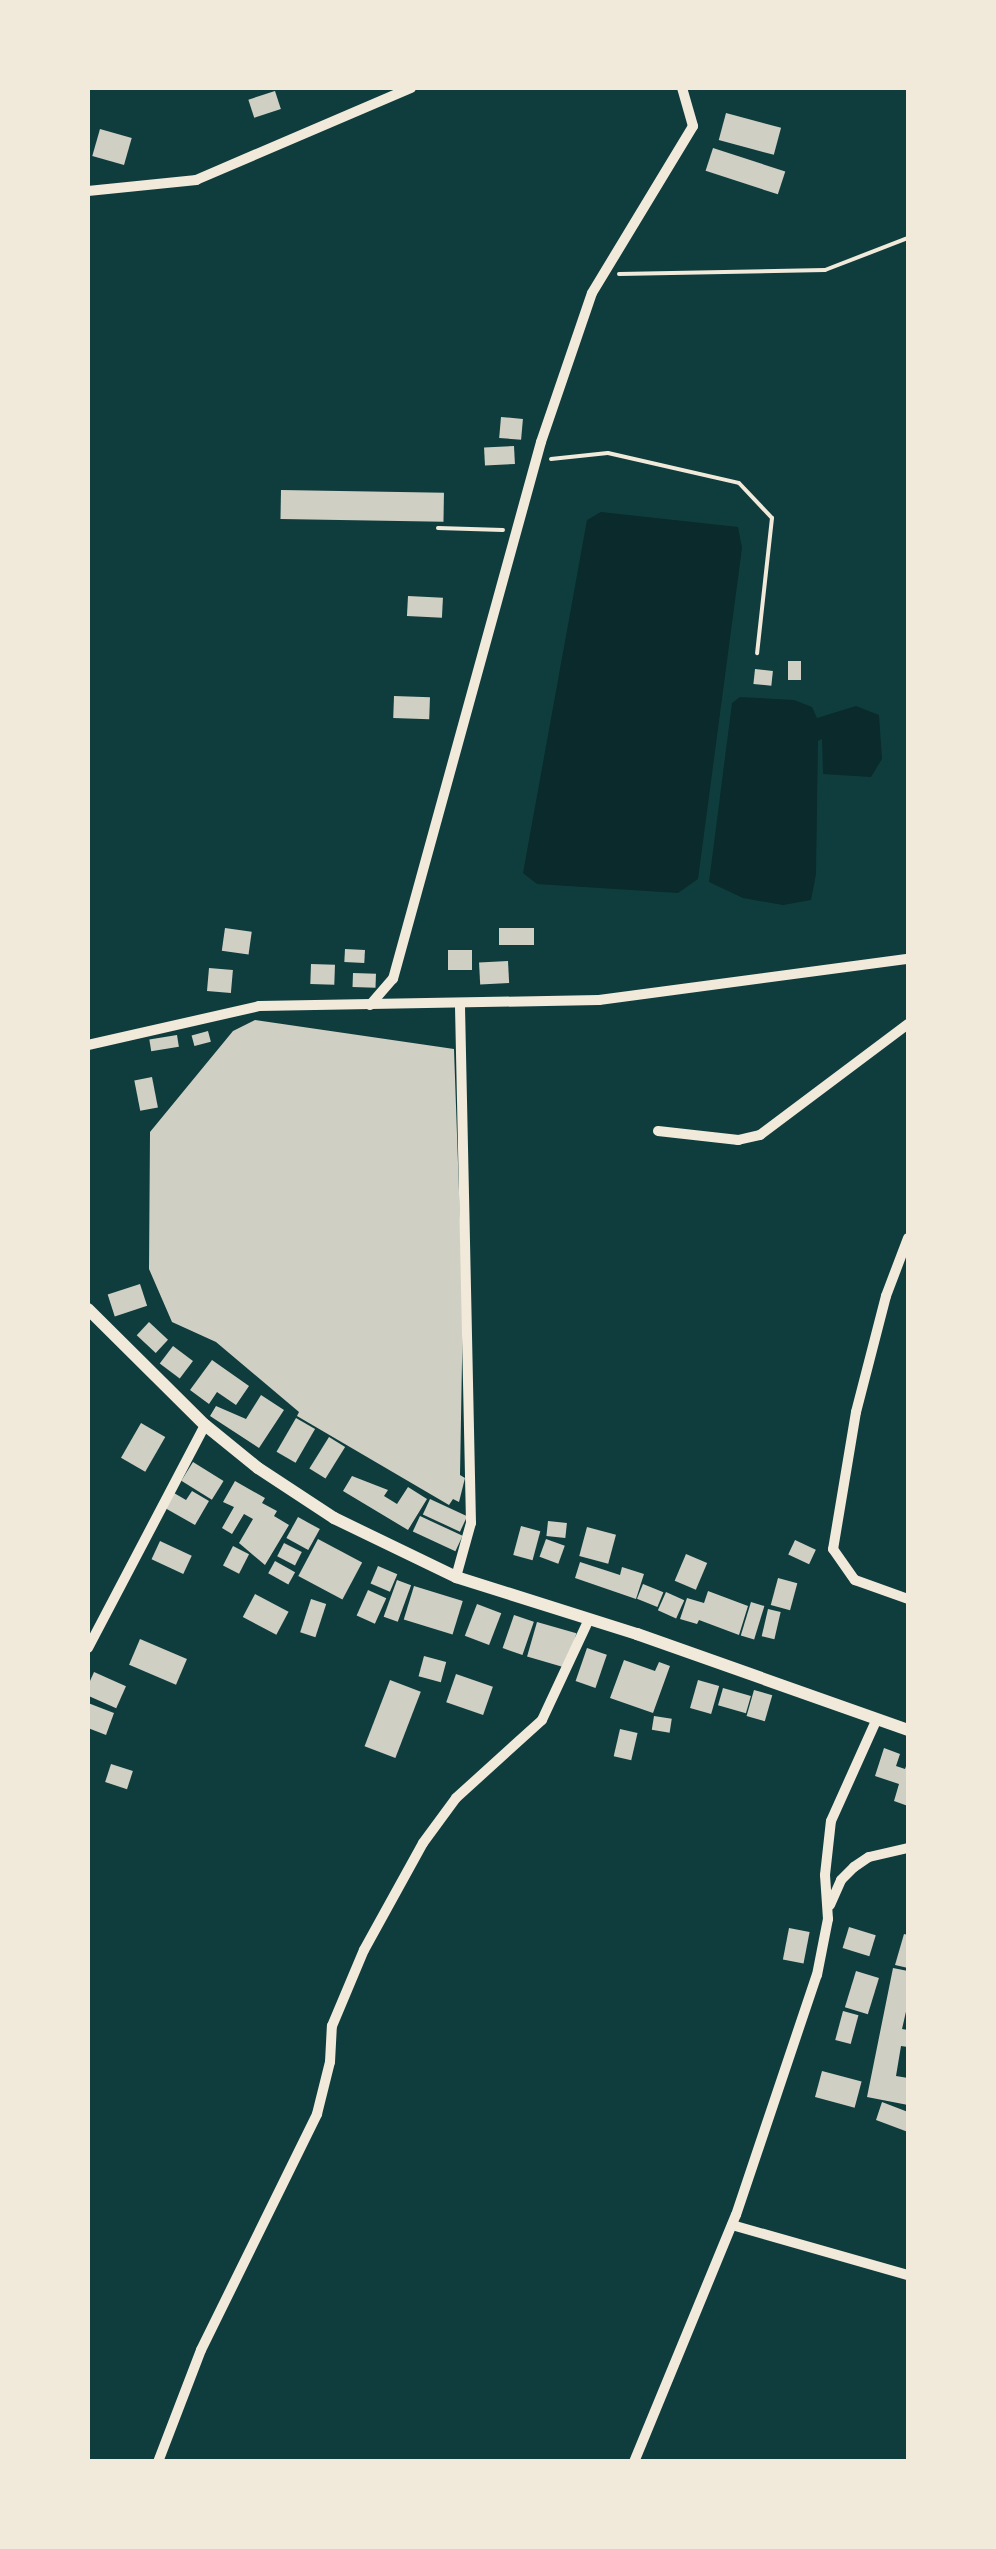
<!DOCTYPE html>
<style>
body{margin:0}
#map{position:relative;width:996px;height:2549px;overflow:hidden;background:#0f3d3e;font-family:"Titillium Web",sans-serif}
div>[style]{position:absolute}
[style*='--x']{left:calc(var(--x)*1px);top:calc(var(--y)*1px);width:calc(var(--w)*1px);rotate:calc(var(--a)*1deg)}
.water>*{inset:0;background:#0a2a2b}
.building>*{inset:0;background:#cfcfc3;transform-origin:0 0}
.path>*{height:4px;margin:-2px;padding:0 2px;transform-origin:2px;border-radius:2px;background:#f1e9da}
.minor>*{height:10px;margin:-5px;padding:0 5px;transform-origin:5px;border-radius:5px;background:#f1e9da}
.tertiary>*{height:12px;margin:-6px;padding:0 6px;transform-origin:6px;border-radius:6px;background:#f1e9da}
span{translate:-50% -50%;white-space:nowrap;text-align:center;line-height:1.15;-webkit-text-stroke:10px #f1e9da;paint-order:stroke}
.frame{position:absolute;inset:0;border:90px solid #f1e9da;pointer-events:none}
</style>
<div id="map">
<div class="water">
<i style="clip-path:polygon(601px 512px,738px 527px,742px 548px,698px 879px,678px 893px,537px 884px,523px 873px,587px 520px)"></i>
<i style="clip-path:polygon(740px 697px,794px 700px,812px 707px,817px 718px,856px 706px,879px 715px,882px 759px,871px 777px,823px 774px,822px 739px,818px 741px,816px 874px,811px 900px,783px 905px,743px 898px,709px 882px,732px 703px)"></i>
</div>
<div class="building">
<i style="left:275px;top:91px;width:19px;height:28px;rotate:72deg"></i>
<i style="left:726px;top:113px;width:57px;height:28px;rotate:15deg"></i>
<i style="left:100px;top:129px;width:33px;height:28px;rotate:16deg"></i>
<i style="left:713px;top:148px;width:76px;height:24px;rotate:18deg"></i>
<i style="left:501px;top:417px;width:22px;height:21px;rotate:5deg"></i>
<i style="left:514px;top:446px;width:18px;height:30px;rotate:87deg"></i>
<i style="left:281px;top:490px;width:163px;height:29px;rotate:1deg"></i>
<i style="left:408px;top:596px;width:35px;height:20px;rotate:3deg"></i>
<i style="left:788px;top:661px;width:13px;height:19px"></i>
<i style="left:755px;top:669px;width:18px;height:15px;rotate:6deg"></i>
<i style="left:394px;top:696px;width:36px;height:22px;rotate:2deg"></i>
<i style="left:225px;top:928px;width:27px;height:23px;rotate:8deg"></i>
<i style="left:499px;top:928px;width:35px;height:17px"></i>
<i style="left:345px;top:949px;width:20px;height:13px;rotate:3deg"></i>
<i style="left:448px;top:950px;width:24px;height:20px"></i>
<i style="left:508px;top:961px;width:22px;height:29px;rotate:87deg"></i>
<i style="left:311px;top:964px;width:24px;height:20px;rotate:2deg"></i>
<i style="left:209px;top:968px;width:24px;height:23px;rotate:5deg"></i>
<i style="left:353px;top:973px;width:23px;height:14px;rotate:2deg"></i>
<i style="clip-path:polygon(255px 1020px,454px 1049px,463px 1305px,460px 1475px,465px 1478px,459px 1502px,453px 1499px,449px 1505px,297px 1416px,299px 1412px,216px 1342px,172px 1322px,149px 1269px,150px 1132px,233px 1031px)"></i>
<i style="left:208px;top:1031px;width:11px;height:17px;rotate:75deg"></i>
<i style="left:177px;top:1035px;width:12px;height:28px;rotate:81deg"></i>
<i style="left:152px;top:1077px;width:31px;height:18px;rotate:79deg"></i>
<i style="left:140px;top:1284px;width:23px;height:34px;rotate:72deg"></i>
<i style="left:149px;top:1322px;width:26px;height:18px;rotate:43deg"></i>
<i style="left:173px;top:1346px;width:25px;height:22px;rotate:37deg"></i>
<i style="clip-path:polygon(212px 1360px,249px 1386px,236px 1405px,217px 1392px,209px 1404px,190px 1390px)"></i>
<i style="clip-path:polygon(261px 1395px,284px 1410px,259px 1448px,210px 1416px,216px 1406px,246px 1419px)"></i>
<i style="left:296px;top:1418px;width:22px;height:39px;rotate:30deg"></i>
<i style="left:141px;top:1423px;width:28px;height:40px;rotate:30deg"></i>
<i style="left:329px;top:1437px;width:19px;height:37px;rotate:32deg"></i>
<i style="left:193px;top:1462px;width:36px;height:22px;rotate:32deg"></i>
<i style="clip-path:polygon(352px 1476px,388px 1490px,384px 1496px,397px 1504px,408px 1487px,427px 1499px,408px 1530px,343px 1491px)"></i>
<i style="clip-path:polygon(235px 1481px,265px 1498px,262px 1503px,277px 1511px,274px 1516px,289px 1525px,265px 1565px,239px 1543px,253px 1519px,244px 1514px,232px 1534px,222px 1528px,234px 1507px,223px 1502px)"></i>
<i style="clip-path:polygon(192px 1491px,209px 1501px,195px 1525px,165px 1508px,174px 1493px,186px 1500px)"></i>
<i style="left:430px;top:1499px;width:41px;height:17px;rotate:25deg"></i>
<i style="left:420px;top:1516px;width:47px;height:17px;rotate:25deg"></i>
<i style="left:298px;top:1517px;width:25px;height:24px;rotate:29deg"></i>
<i style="left:548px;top:1521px;width:19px;height:15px;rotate:6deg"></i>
<i style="left:521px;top:1526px;width:20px;height:30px;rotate:15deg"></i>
<i style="left:587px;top:1527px;width:30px;height:30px;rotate:15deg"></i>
<i style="left:318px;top:1539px;width:50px;height:42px;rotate:28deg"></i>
<i style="left:546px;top:1539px;width:20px;height:19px;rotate:20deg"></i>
<i style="left:795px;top:1540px;width:23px;height:16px;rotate:25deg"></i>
<i style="left:160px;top:1541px;width:35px;height:20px;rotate:25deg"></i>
<i style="left:284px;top:1543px;width:20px;height:15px;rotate:27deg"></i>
<i style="left:233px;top:1546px;width:18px;height:22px;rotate:27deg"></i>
<i style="left:686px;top:1554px;width:23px;height:29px;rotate:23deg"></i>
<i style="left:275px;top:1561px;width:23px;height:14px;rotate:29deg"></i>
<i style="clip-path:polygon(580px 1562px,620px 1575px,622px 1567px,644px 1574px,636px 1599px,575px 1578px)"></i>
<i style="left:378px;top:1566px;width:21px;height:19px;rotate:23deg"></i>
<i style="left:778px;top:1578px;width:20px;height:28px;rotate:15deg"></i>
<i style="left:397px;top:1580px;width:15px;height:39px;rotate:20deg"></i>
<i style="left:643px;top:1584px;width:22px;height:16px;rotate:22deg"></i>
<i style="left:414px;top:1586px;width:51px;height:35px;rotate:17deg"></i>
<i style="left:368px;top:1590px;width:20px;height:28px;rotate:24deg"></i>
<i style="clip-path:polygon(708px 1591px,748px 1606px,739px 1635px,699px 1620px,697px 1624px,680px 1619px,687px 1598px,704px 1603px)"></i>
<i style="left:666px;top:1592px;width:20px;height:20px;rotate:24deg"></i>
<i style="left:255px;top:1594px;width:38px;height:26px;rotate:28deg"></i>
<i style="left:311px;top:1599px;width:16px;height:35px;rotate:18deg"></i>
<i style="left:751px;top:1602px;width:14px;height:35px;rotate:17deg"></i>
<i style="left:477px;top:1604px;width:26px;height:34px;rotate:21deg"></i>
<i style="left:768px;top:1609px;width:13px;height:28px;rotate:13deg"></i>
<i style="left:514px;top:1615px;width:21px;height:35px;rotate:19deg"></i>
<i style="left:537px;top:1622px;width:41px;height:36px;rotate:16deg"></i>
<i style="left:140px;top:1639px;width:51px;height:28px;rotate:23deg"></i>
<i style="left:587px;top:1648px;width:21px;height:35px;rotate:19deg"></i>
<i style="left:424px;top:1656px;width:23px;height:21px;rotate:15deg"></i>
<i style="clip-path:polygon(624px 1660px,655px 1671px,659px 1662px,670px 1666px,653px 1713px,610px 1698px)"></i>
<i style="left:94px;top:1672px;width:35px;height:24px;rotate:24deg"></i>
<i style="left:456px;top:1674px;width:39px;height:30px;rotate:19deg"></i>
<i style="left:390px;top:1680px;width:33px;height:71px;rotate:21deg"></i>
<i style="left:698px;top:1680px;width:22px;height:29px;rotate:16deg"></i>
<i style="left:723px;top:1688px;width:29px;height:18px;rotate:16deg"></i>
<i style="left:754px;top:1690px;width:19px;height:27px;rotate:16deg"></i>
<i style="clip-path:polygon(88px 1703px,114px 1713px,106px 1735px,88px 1728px)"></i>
<i style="left:654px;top:1716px;width:18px;height:14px;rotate:9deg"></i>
<i style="left:620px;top:1729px;width:18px;height:28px;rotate:13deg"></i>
<i style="clip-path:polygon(884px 1748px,900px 1754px,896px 1766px,905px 1769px,908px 1761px,908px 1806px,894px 1801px,899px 1784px,875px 1776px)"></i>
<i style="left:111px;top:1764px;width:23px;height:19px;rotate:18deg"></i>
<i style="left:849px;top:1927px;width:28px;height:22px;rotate:17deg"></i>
<i style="left:789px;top:1928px;width:21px;height:32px;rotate:11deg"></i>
<i style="clip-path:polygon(904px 1934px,908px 1935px,908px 1968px,895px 1965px)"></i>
<i style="clip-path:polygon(893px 1968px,908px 1971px,908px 2003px,902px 2029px,908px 2030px,908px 2047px,901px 2046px,896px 2076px,908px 2078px,908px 2105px,867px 2097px)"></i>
<i style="left:856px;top:1971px;width:24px;height:38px;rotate:17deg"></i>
<i style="left:843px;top:2011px;width:16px;height:30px;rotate:15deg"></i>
<i style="left:822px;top:2071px;width:41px;height:27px;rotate:15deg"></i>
<i style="clip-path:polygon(882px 2102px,908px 2112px,908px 2132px,876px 2120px)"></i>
</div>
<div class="path">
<i style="--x:619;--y:274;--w:206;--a:-1.1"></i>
<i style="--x:825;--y:270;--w:89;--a:-21.1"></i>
<i style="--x:551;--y:459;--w:57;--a:-6"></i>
<i style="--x:608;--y:453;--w:134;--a:12.9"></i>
<i style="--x:739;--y:483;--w:48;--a:46.7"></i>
<i style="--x:772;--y:518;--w:136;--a:96.3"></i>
<i style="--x:438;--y:528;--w:65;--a:1.8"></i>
</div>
<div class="minor">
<i style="--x:88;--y:191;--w:109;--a:-5.8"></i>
<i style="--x:196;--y:180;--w:234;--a:-23.2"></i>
<i style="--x:370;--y:1005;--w:35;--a:-49"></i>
<i style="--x:393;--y:979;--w:557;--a:-74.59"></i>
<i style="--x:541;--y:442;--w:157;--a:-71.1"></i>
<i style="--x:592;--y:293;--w:195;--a:-58.8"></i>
<i style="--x:693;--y:126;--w:40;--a:-106"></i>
<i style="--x:88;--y:1045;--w:175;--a:-12.8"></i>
<i style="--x:259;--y:1006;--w:340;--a:-1"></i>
<i style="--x:599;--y:1000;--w:312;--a:-7.6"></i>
<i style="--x:658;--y:1131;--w:81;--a:6.4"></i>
<i style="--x:738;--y:1140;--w:23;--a:-13"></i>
<i style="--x:760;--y:1135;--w:185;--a:-36.9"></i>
<i style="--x:908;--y:1238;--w:62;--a:110.8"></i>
<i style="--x:886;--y:1296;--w:120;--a:104.5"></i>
<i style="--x:856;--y:1412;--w:139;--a:99.5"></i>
<i style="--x:833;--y:1549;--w:38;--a:55"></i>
<i style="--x:855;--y:1580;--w:56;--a:19.7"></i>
<i style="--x:456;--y:1577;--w:56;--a:-74.5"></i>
<i style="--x:471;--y:1523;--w:518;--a:-91.22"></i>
<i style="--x:88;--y:1648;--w:252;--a:-62.3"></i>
<i style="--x:830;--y:1905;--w:27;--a:-66"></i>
<i style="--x:841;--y:1880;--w:18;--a:-45"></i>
<i style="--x:854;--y:1867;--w:18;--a:-34"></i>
<i style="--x:869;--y:1857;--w:40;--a:-13"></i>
<i style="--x:732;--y:2225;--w:183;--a:15.9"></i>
<i style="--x:158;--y:2462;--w:120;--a:-69"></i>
<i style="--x:201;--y:2350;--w:263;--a:-63.8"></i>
<i style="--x:317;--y:2114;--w:54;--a:-76"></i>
<i style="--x:330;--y:2062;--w:36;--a:-87"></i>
<i style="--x:332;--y:2026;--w:82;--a:-67.2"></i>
<i style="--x:364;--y:1950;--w:122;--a:-61.1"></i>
<i style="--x:423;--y:1843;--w:56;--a:-53.7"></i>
<i style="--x:456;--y:1798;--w:116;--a:-42.2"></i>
<i style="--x:542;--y:1720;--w:111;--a:-65"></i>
<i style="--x:634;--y:2462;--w:267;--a:-67.6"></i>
<i style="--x:736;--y:2215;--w:253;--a:-71.4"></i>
<i style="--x:817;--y:1975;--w:57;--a:-78.9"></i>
<i style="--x:828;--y:1919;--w:44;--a:-93.9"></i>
<i style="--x:825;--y:1875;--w:54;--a:-83.7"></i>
<i style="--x:831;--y:1821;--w:110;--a:-65.8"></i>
</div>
<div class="tertiary">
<i style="--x:88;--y:1309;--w:165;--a:44.8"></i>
<i style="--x:205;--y:1425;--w:68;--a:39.1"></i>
<i style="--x:258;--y:1468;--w:91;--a:33.3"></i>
<i style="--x:334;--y:1518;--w:136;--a:25.8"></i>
<i style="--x:456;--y:1577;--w:190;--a:17.5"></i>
<i style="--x:637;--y:1634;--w:288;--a:19.5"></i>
</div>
<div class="frame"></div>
</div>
